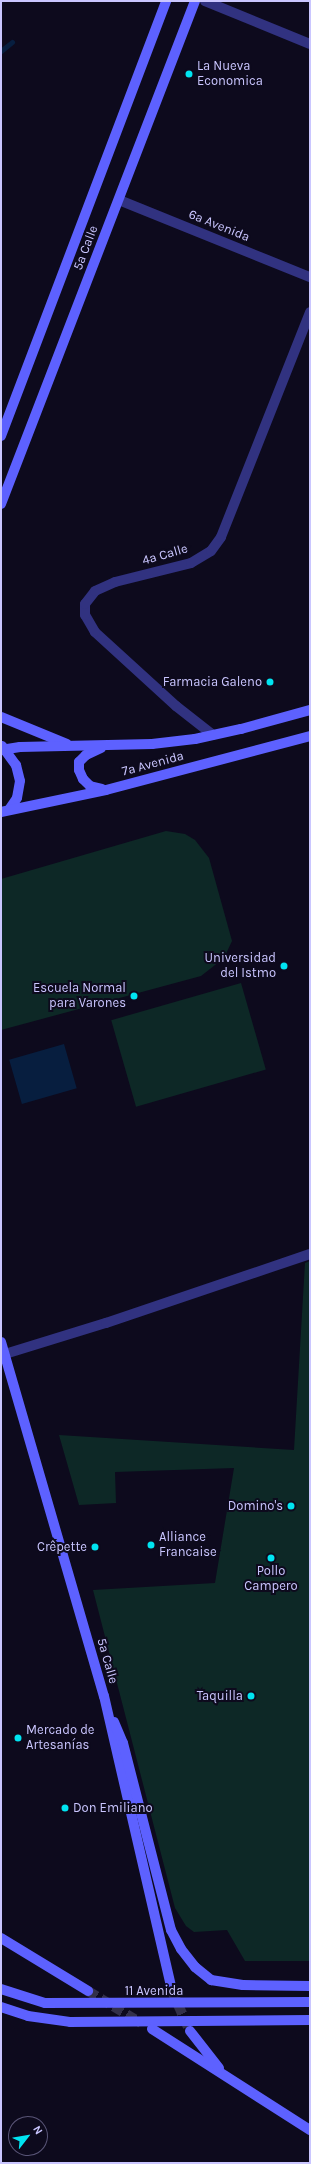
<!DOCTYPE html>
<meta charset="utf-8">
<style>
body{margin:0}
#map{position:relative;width:311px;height:2164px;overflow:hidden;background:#0d0a1d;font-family:Karla,sans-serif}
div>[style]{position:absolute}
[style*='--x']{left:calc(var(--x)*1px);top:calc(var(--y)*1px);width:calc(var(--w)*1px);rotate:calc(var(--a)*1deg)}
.green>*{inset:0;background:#0d2826;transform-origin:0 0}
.water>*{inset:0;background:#071e3f;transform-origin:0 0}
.stream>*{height:4.5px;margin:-2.25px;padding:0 2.25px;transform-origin:2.25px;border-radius:2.25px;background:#071e3f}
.secondary-tunnel>*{height:10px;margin-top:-5px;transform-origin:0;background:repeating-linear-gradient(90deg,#33304a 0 10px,transparent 0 15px)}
.minor>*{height:10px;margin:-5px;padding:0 5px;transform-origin:5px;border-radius:5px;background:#313280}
.secondary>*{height:10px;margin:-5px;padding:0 5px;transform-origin:5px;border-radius:5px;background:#5d61ff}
.dots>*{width:11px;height:11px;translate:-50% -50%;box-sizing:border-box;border:2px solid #0d0a1d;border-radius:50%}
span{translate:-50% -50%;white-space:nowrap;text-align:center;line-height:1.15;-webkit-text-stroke:4px #0d0a1d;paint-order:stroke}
.poi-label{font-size:13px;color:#cac6ff}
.left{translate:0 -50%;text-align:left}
.right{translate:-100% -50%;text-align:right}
.street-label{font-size:13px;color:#cac6ff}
.frame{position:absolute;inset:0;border:2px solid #cac6ff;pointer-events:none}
.north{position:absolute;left:8px;top:2116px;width:40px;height:40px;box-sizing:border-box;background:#0d0a1d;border:1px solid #595577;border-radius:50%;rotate:59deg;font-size:11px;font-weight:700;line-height:16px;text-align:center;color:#cac6ff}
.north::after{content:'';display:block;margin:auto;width:14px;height:18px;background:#00e4f1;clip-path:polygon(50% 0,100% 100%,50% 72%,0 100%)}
</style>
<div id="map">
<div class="green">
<i style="clip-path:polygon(166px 831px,185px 834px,195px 840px,209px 858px,232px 941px,224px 958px,201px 976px,1px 1030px,1px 879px)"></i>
<i style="left:241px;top:983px;width:90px;height:135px;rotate:74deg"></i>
<i style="clip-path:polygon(310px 1261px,310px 1961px,245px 1961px,227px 1930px,194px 1932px,186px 1926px,175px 1908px,93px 1590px,215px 1583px,234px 1468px,115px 1472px,116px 1503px,79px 1505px,59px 1435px,294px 1450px,305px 1263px)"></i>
</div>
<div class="water">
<i style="left:64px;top:1044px;width:46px;height:57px;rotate:74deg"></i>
</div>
<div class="stream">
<i style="--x:1;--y:51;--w:14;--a:-39"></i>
</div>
<div class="secondary-tunnel">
<i style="--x:88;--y:1991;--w:62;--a:31.1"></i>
<i style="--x:172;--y:1991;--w:39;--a:66"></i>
</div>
<div class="minor">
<i style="--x:205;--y:1;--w:113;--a:22.3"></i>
<i style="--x:119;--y:200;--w:206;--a:22"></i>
<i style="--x:213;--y:735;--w:47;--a:-141.9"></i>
<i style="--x:176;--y:706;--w:110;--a:-137.6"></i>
<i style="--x:95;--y:632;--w:20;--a:-120"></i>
<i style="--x:85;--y:615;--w:11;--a:-90"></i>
<i style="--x:85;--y:604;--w:16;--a:-52"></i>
<i style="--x:95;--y:591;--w:22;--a:-24"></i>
<i style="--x:115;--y:582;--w:78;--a:-14"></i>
<i style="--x:191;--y:563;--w:23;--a:-31"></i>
<i style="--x:211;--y:551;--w:17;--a:-54"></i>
<i style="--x:221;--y:537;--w:242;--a:-68.4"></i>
<i style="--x:5;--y:1354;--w:106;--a:-17.1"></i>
<i style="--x:106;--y:1323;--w:215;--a:-18.7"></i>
</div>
<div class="secondary">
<i style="--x:1;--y:436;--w:465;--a:-69.2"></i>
<i style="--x:1;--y:504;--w:539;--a:-68.91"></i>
<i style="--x:1;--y:717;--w:71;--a:22.2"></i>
<i style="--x:2;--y:746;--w:24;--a:54"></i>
<i style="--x:16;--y:765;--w:16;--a:76"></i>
<i style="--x:20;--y:781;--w:17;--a:100"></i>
<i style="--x:17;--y:798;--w:14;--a:124"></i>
<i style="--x:101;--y:748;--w:17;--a:155"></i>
<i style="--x:86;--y:755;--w:10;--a:135"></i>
<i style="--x:79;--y:762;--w:8;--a:90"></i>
<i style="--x:79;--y:770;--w:10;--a:66"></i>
<i style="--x:83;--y:779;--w:10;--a:45"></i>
<i style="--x:90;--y:786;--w:12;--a:14"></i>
<i style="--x:1;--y:750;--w:19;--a:-9"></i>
<i style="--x:20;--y:747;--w:132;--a:-1.3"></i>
<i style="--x:152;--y:744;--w:43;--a:-6.6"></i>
<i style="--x:195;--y:739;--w:47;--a:-12.3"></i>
<i style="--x:241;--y:729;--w:72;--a:-15.4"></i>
<i style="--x:1;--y:812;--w:107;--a:-11.8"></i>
<i style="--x:106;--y:790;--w:211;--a:-14.8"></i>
<i style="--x:1;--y:1342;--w:369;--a:73.8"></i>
<i style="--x:104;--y:1696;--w:303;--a:77"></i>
<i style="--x:114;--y:1722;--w:23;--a:67"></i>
<i style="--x:123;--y:1743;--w:193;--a:75.6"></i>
<i style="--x:171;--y:1930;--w:21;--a:62"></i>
<i style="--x:181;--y:1949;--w:23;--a:52"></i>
<i style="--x:195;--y:1967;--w:21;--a:39"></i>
<i style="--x:211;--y:1980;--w:32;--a:9"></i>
<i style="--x:243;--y:1985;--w:67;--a:0.9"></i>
<i style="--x:1;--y:1938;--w:102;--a:31.3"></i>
<i style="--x:1;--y:1989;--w:46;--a:17.7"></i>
<i style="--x:45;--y:2003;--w:265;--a:-0.2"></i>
<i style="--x:1;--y:2007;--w:28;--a:18"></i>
<i style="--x:28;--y:2016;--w:42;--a:8.1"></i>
<i style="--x:70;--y:2022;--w:240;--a:-0.5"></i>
<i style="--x:152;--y:2029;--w:188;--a:32.6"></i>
<i style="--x:190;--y:2031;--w:47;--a:51.9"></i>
</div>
<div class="dots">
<i style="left:189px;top:74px;background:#00e4f1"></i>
<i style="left:270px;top:682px;background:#00e4f1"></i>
<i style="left:284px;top:966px;background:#00e4f1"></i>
<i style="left:134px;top:996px;background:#00e4f1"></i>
<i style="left:291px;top:1506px;background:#00e4f1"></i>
<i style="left:151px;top:1545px;background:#00e4f1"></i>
<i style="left:95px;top:1547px;background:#00e4f1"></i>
<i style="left:271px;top:1558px;background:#00e4f1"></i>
<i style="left:251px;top:1696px;background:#00e4f1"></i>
<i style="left:18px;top:1738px;background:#00e4f1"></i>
<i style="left:65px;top:1808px;background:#00e4f1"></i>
</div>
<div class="poi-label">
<span class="left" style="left:197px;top:74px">La Nueva<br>Economica</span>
<span class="right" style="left:262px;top:682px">Farmacia Galeno</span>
<span class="right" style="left:276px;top:966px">Universidad<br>del Istmo</span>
<span class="right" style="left:126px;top:996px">Escuela Normal<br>para Varones</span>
<span class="right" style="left:283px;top:1506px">Domino's</span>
<span class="left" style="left:159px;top:1545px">Alliance<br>Francaise</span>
<span class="right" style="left:87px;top:1547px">Crêpette</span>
<span style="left:271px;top:1579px">Pollo<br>Campero</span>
<span class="right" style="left:243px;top:1696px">Taquilla</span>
<span class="left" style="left:26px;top:1738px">Mercado de<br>Artesanías</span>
<span class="left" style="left:73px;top:1808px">Don Emiliano</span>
</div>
<div class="street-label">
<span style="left:219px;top:226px;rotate:22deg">6a Avenida</span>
<span style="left:86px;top:248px;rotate:-69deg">5a Calle</span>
<span style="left:165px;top:555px;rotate:-16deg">4a Calle</span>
<span style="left:153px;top:764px;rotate:-15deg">7a Avenida</span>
<span style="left:107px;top:1661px;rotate:74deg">5a Calle</span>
<span style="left:154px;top:1991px">11 Avenida</span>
</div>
<div class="frame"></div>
<div class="north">N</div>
</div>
